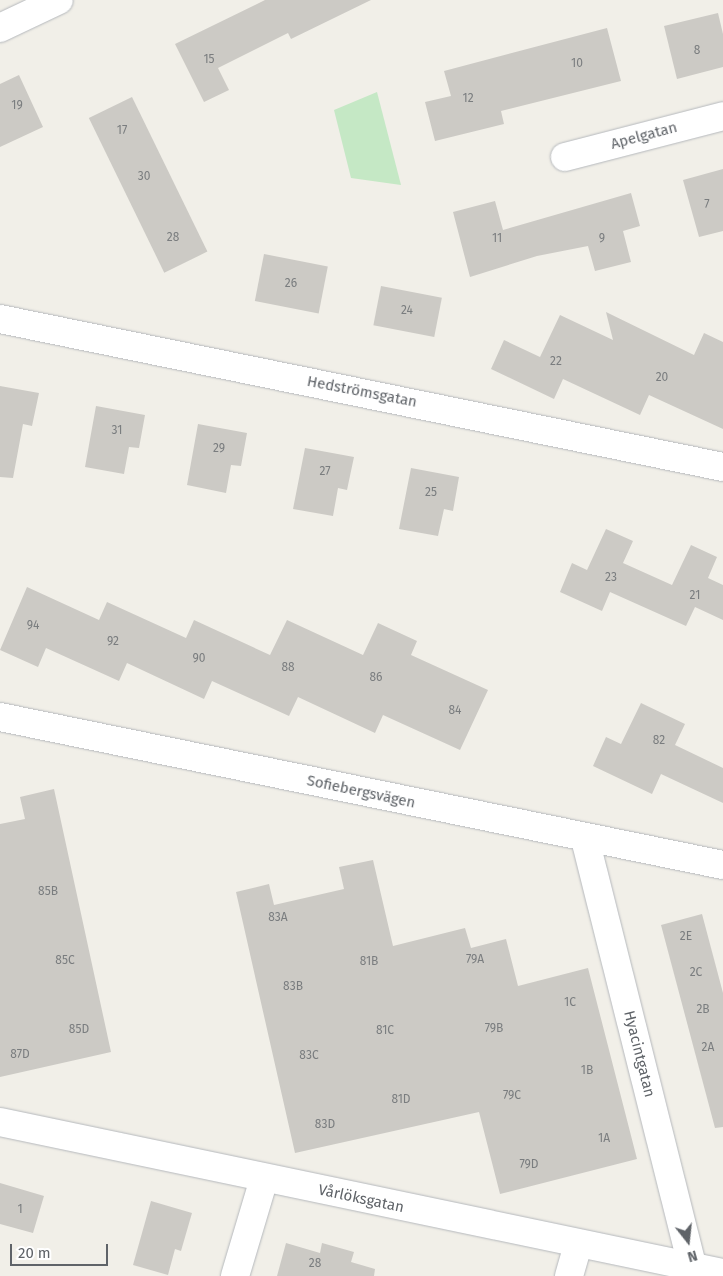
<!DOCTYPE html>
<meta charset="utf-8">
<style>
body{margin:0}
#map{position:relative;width:723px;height:1276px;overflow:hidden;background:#f1efe8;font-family:"Fira Sans",sans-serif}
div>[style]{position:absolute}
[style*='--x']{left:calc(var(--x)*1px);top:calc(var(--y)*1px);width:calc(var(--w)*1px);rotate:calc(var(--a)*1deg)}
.green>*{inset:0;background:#c5e8c5}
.building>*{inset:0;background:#cccac5;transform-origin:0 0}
.roads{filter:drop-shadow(0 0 1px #b5b8bc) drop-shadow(0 0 1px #b5b8bc)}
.minor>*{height:28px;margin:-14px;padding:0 14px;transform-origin:14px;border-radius:14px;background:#fff}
span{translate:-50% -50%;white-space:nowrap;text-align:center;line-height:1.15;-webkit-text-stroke:4px #fff;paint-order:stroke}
.number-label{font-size:12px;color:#7a7d7f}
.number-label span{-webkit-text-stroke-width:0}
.street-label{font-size:15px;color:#5f6368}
.north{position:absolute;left:663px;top:1216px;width:50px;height:50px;-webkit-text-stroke:4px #fff;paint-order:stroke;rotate:164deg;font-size:14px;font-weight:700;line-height:20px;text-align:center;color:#5f6368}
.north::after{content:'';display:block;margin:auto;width:18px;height:22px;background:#5f6368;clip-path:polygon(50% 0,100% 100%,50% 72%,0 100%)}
.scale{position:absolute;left:10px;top:1244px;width:98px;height:22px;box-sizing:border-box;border:2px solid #5f6368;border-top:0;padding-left:6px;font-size:15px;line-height:18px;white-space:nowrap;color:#5f6368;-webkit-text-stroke:4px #fff;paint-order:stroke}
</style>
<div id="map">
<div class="green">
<i style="clip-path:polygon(377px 92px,401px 185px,351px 178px,334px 110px)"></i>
</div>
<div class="building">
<i style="clip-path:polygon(265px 0,371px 0,291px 39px,288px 33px,218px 68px,229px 90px,204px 102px,175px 44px)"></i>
<i style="clip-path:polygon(718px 13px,723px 34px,723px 67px,677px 79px,664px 26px)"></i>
<i style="clip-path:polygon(607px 28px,621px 81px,501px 111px,504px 124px,435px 141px,425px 102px,451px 96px,444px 71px)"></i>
<i style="clip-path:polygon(19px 75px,43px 127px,0 147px,0 84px)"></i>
<i style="left:132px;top:97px;width:172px;height:48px;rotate:64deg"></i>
<i style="clip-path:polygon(723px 169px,723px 231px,699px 237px,683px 180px)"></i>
<i style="clip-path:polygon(631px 193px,640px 226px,623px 231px,631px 262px,595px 271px,588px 246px,537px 256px,470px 277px,453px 212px,495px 201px,503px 230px)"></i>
<i style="left:264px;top:254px;width:65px;height:48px;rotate:11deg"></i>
<i style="left:381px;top:286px;width:62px;height:40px;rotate:11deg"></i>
<i style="clip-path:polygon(606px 312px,694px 355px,704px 333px,723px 342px,723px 429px,649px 395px,640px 415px,563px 379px,554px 399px,491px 369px,504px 340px,540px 357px,560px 315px,613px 340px)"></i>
<i style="clip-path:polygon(0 386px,39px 393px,32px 426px,23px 424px,13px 478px,0 477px)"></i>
<i style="clip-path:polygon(96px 406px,145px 415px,139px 448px,129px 447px,124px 474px,85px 467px)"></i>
<i style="clip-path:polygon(198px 424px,247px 433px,241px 466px,231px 465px,226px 493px,187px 485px)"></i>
<i style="clip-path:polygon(305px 448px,354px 457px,347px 490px,338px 488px,333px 516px,293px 509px)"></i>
<i style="clip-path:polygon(411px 468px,459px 477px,453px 511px,444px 509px,438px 536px,399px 529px)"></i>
<i style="clip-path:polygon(606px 529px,633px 541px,623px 563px,672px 585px,691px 545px,717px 557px,708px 578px,723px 585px,723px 620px,695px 607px,686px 626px,610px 592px,602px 611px,560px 592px,572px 563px,587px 570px)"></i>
<i style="clip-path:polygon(27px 587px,99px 620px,107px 602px,186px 638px,194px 620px,270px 655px,287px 620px,363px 655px,378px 623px,417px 641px,411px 655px,488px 690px,460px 750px,383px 715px,375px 733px,298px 697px,289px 716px,212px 681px,204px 699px,127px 663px,119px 681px,46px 648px,38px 667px,0 650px)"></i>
<i style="clip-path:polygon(641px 703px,685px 724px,675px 745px,723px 768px,723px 803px,661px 774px,652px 794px,593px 766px,606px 737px,621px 744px)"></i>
<i style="clip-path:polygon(54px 789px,111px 1052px,0 1077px,0 824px,25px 819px,20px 797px)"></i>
<i style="clip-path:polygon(373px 860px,393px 946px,465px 928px,471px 948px,506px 939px,518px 986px,588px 968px,637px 1159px,500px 1194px,479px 1112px,295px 1153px,236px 892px,269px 884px,274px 905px,344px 889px,339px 867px)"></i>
<i style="clip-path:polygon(702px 914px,723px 993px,723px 1127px,715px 1128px,661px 925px)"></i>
<i style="clip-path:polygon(0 1183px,44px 1196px,33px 1233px,0 1224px)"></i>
<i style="clip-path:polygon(151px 1201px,192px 1213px,181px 1251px,175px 1249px,168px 1275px,133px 1265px)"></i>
<i style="clip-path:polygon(286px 1243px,320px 1253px,322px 1243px,354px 1252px,351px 1262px,375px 1269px,374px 1276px,277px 1276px)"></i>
</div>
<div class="roads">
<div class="minor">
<i style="--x:0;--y:28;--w:65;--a:-25.4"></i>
<i style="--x:565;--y:157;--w:163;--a:-14.5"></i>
<i style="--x:0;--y:319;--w:738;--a:11.57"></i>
<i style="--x:0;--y:717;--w:738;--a:11.57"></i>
<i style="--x:585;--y:839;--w:451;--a:75.9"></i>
<i style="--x:0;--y:1122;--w:739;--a:11.8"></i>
<i style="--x:235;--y:1276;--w:101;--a:-73.4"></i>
<i style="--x:569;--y:1276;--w:33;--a:-74"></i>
</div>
</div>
<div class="number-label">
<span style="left:697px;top:51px">8</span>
<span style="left:209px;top:60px">15</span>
<span style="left:577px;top:64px">10</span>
<span style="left:468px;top:99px">12</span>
<span style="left:17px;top:106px">19</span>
<span style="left:122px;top:131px">17</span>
<span style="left:144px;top:177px">30</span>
<span style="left:707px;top:205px">7</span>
<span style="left:173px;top:238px">28</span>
<span style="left:497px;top:239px">11</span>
<span style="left:602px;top:239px">9</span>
<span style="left:291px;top:284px">26</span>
<span style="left:407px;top:311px">24</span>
<span style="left:556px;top:362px">22</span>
<span style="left:662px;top:378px">20</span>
<span style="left:117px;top:431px">31</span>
<span style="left:219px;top:449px">29</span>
<span style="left:325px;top:472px">27</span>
<span style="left:431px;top:493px">25</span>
<span style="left:611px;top:578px">23</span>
<span style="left:695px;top:596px">21</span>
<span style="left:33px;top:626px">94</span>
<span style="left:113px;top:642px">92</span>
<span style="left:199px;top:659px">90</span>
<span style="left:288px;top:668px">88</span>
<span style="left:376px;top:678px">86</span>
<span style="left:455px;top:711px">84</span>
<span style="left:659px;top:741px">82</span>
<span style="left:48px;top:892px">85B</span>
<span style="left:278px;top:918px">83A</span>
<span style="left:686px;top:937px">2E</span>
<span style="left:475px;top:960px">79A</span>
<span style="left:65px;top:961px">85C</span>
<span style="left:369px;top:962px">81B</span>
<span style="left:696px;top:973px">2C</span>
<span style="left:293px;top:987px">83B</span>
<span style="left:570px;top:1003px">1C</span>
<span style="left:703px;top:1010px">2B</span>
<span style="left:494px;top:1029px">79B</span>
<span style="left:79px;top:1030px">85D</span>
<span style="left:385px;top:1031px">81C</span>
<span style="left:708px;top:1048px">2A</span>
<span style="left:20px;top:1055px">87D</span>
<span style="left:309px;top:1056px">83C</span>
<span style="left:587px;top:1071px">1B</span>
<span style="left:512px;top:1096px">79C</span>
<span style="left:401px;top:1100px">81D</span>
<span style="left:325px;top:1125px">83D</span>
<span style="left:604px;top:1139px">1A</span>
<span style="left:529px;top:1165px">79D</span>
<span style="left:20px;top:1210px">1</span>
<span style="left:315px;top:1264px">28</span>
</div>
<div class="street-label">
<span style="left:644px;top:136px;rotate:-15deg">Apelgatan</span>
<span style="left:362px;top:392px;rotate:11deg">Hedströmsgatan</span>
<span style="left:361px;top:792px;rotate:12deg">Sofiebergsvägen</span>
<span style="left:639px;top:1054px;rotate:76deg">Hyacintgatan</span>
<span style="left:361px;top:1199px;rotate:12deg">Vårlöksgatan</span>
</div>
<div class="north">N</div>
<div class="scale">20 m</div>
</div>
